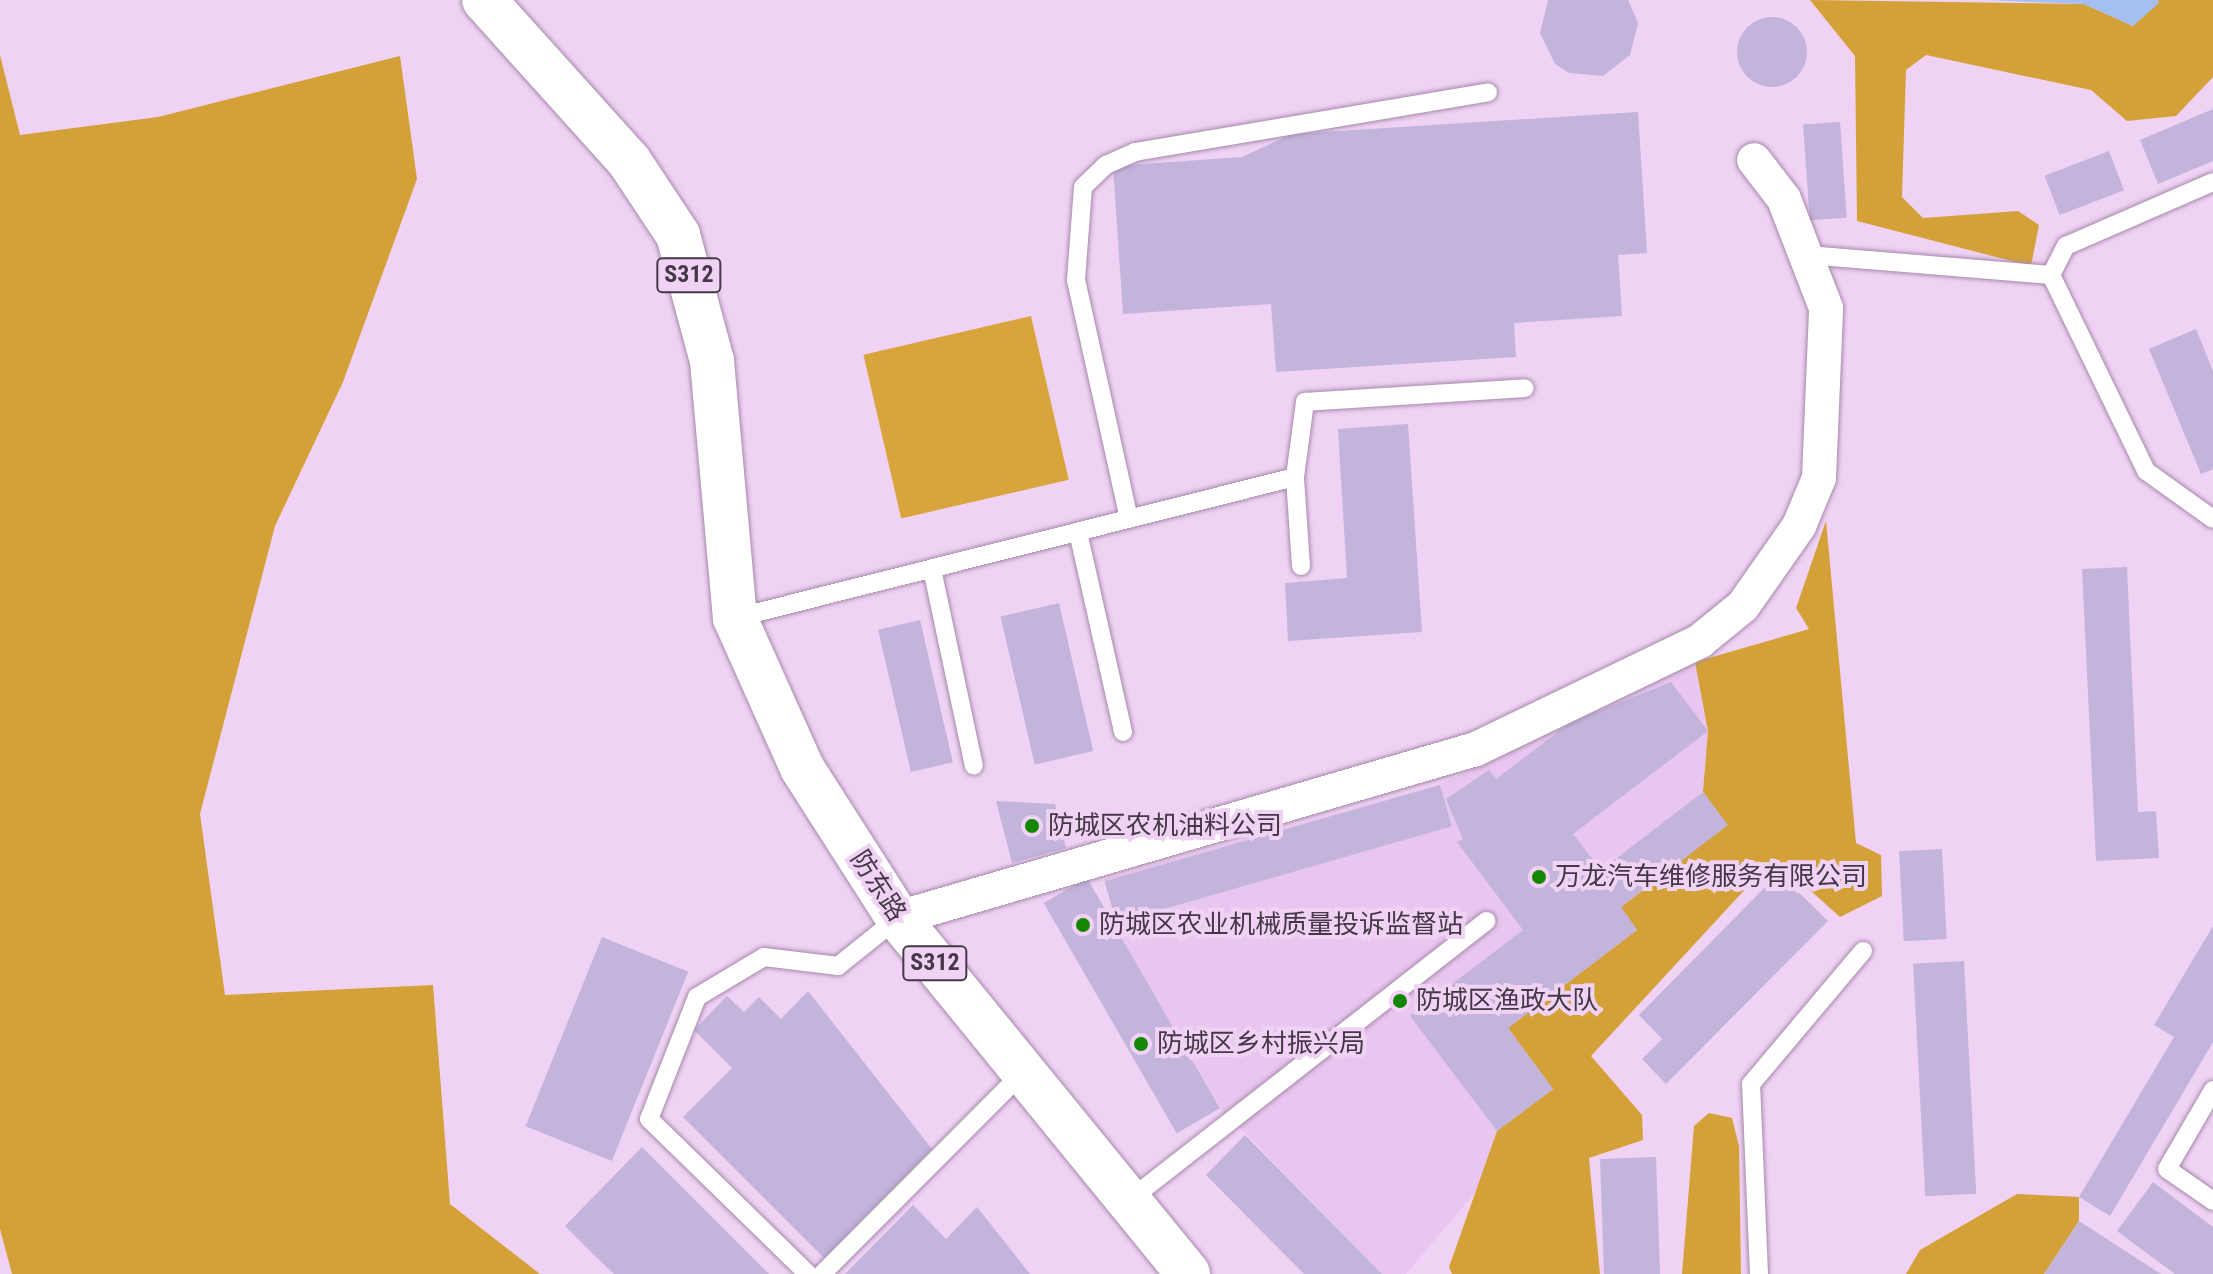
<!DOCTYPE html>
<meta charset="utf-8">
<style>
body{margin:0}
#map{position:relative;width:2213px;height:1274px;overflow:hidden;background:#f0d2f5;font-family:"Roboto Condensed","Noto Sans SC",sans-serif}
div>[style]{position:absolute}
[style*='--x']{left:calc(var(--x)*1px);top:calc(var(--y)*1px);width:calc(var(--w)*1px);rotate:calc(var(--a)*1deg)}
.built>*{inset:0;background:#e9c6ef}
.green>*{inset:0;background:#d8a53d;transform-origin:0 0}
.forest>*{inset:0;background:#d4a138}
.water>*{inset:0;background:#a4c0f3}
.building>*{inset:0;background:#c2b4db;transform-origin:0 0}
.round{border-radius:50%}
.roads{filter:drop-shadow(0 0 2px #a589a9) drop-shadow(0 0 2px #a589a9)}
.service>*{height:18px;margin:-9px;padding:0 9px;transform-origin:9px;border-radius:9px;background:#fff}
.minor>*{height:34px;margin:-17px;padding:0 17px;transform-origin:17px;border-radius:17px;background:#fff}
.primary>*{height:44px;margin:-22px;padding:0 22px;transform-origin:22px;border-radius:22px;background:#fff}
.dots>*{width:22px;height:22px;translate:-50% -50%;box-sizing:border-box;border:4px solid #f0d2f5;border-radius:50%}
span{translate:-50% -50%;white-space:nowrap;text-align:center;line-height:1.15;-webkit-text-stroke:8px #f0d2f5;paint-order:stroke}
.shield-label span{padding:2px 6px;background:#f0d2f5;border:2px solid;border-radius:6px;-webkit-text-stroke-width:0}
.shield-label{font-size:24px;color:#443846;font-weight:700}
.poi-label{font-size:26px;color:#443846}
.left{translate:0 -50%;text-align:left}
.street-label{font-size:26px;color:#443846}
</style>
<div id="map">
<div class="built">
<i style="clip-path:polygon(1695px 662px,1774px 858px,1591px 1056px,1406px 1274px,1382px 1274px,1221px 1108px,1126px 946px,1104px 879px,1440px 784px)"></i>
</div>
<div class="green">
<i style="left:1031px;top:316px;width:168px;height:172px;rotate:77deg"></i>
</div>
<div class="forest">
<i style="clip-path:polygon(1810px 0,2084px 4px,2133px 26px,2158px 0,2213px 0,2213px 77px,2176px 116px,2127px 121px,2091px 90px,1926px 55px,1906px 70px,1902px 197px,1923px 218px,2018px 211px,2039px 225px,2031px 266px,1857px 221px,1855px 56px)"></i>
<i style="clip-path:polygon(0 55px,20px 135px,158px 117px,400px 56px,417px 179px,343px 382px,275px 526px,200px 814px,225px 995px,433px 985px,450px 1204px,540px 1274px,12px 1274px,0 1229px)"></i>
<i style="clip-path:polygon(1826px 521px,1856px 843px,1881px 855px,1882px 896px,1840px 917px,1774px 858px,1591px 1056px,1642px 1115px,1643px 1140px,1589px 1158px,1600px 1274px,1452px 1274px,1449px 1267px,1497px 1131px,1553px 1089px,1508px 1028px,1637px 930px,1621px 907px,1727px 825px,1703px 792px,1708px 731px,1695px 662px,1809px 629px,1796px 608px)"></i>
<i style="clip-path:polygon(1709px 1113px,1732px 1118px,1739px 1146px,1741px 1274px,1682px 1274px,1694px 1126px)"></i>
<i style="clip-path:polygon(2017px 1194px,2079px 1197px,2079px 1221px,2044px 1274px,1906px 1274px,1920px 1250px)"></i>
</div>
<div class="water">
<i style="clip-path:polygon(1986px 0,2158px 0,2159px 3px,2133px 26px,2084px 4px)"></i>
</div>
<div class="building">
<i style="clip-path:polygon(1548px 0,1628px 0,1638px 23px,1630px 55px,1603px 76px,1569px 73px,1555px 64px,1540px 33px)"></i>
<i class="round" style="left:1737px;top:17px;width:70px;height:70px"></i>
<i style="clip-path:polygon(2213px 109px,2213px 161px,2158px 184px,2140px 140px)"></i>
<i style="clip-path:polygon(1638px 112px,1647px 253px,1618px 255px,1622px 316px,1514px 323px,1516px 357px,1276px 372px,1271px 304px,1123px 314px,1113px 166px,1242px 157px,1292px 134px)"></i>
<i style="left:1840px;top:122px;width:96px;height:37px;rotate:86deg"></i>
<i style="left:2109px;top:151px;width:42px;height:69px;rotate:69deg"></i>
<i style="clip-path:polygon(2196px 329px,2213px 371px,2213px 469px,2201px 474px,2149px 349px)"></i>
<i style="clip-path:polygon(1408px 424px,1422px 632px,1288px 641px,1285px 583px,1347px 578px,1338px 429px)"></i>
<i style="clip-path:polygon(2127px 567px,2138px 812px,2156px 811px,2159px 858px,2096px 861px,2082px 569px)"></i>
<i style="left:1059px;top:603px;width:152px;height:60px;rotate:77deg"></i>
<i style="left:920px;top:620px;width:146px;height:43px;rotate:77deg"></i>
<i style="clip-path:polygon(1671px 682px,1708px 731px,1573px 834px,1601px 870px,1703px 792px,1728px 825px,1621px 907px,1637px 930px,1508px 1028px,1553px 1089px,1497px 1131px,1410px 1016px,1523px 930px,1457px 842px,1463px 839px,1446px 799px,1489px 770px,1496px 779px,1571px 722px)"></i>
<i style="left:1440px;top:785px;width:43px;height:349px;rotate:74deg"></i>
<i style="clip-path:polygon(996px 801px,1055px 804px,1066px 848px,1012px 863px)"></i>
<i style="left:1942px;top:849px;width:90px;height:43px;rotate:87deg"></i>
<i style="clip-path:polygon(1779px 873px,1828px 921px,1666px 1084px,1642px 1059px,1662px 1039px,1639px 1015px)"></i>
<i style="left:1087px;top:878px;width:266px;height:50px;rotate:60deg"></i>
<i style="clip-path:polygon(2213px 926px,2213px 1042px,2110px 1216px,2079px 1197px,2174px 1037px,2154px 1025px)"></i>
<i style="left:602px;top:937px;width:93px;height:204px;rotate:22deg"></i>
<i style="left:1964px;top:961px;width:233px;height:51px;rotate:87deg"></i>
<i style="clip-path:polygon(808px 991px,932px 1149px,824px 1258px,683px 1117px,732px 1068px,694px 1030px,727px 996px,744px 1012px,759px 997px,781px 1019px)"></i>
<i style="clip-path:polygon(1245px 1135px,1382px 1274px,1304px 1274px,1206px 1175px)"></i>
<i style="clip-path:polygon(642px 1147px,769px 1274px,614px 1274px,595px 1256px,565px 1226px)"></i>
<i style="left:1656px;top:1157px;width:117px;height:56px;rotate:88deg"></i>
<i style="clip-path:polygon(2153px 1182px,2213px 1227px,2213px 1274px,2175px 1274px,2117px 1231px)"></i>
<i style="clip-path:polygon(913px 1205px,946px 1239px,977px 1207px,1030px 1274px,845px 1274px)"></i>
<i style="clip-path:polygon(2079px 1221px,2161px 1274px,2044px 1274px)"></i>
</div>
<div class="roads">
<div class="service">
<i style="--x:1807;--y:255;--w:245;--a:4.7"></i>
<i style="--x:2051;--y:275;--w:218;--a:64.1"></i>
<i style="--x:2146;--y:471;--w:82;--a:35.6"></i>
<i style="--x:2051;--y:275;--w:33;--a:-63"></i>
<i style="--x:2066;--y:246;--w:160;--a:-23.5"></i>
<i style="--x:1129;--y:519;--w:245;--a:-102.5"></i>
<i style="--x:1076;--y:280;--w:93;--a:-85.7"></i>
<i style="--x:1083;--y:187;--w:32;--a:-44"></i>
<i style="--x:1106;--y:165;--w:32;--a:-24"></i>
<i style="--x:1135;--y:152;--w:358;--a:-9.6"></i>
<i style="--x:1078;--y:532;--w:205;--a:77.3"></i>
<i style="--x:1301;--y:566;--w:89;--a:-93.9"></i>
<i style="--x:1295;--y:477;--w:76;--a:-82.4"></i>
<i style="--x:1305;--y:402;--w:220;--a:-3.6"></i>
<i style="--x:932;--y:569;--w:201;--a:78"></i>
<i style="--x:735;--y:618;--w:577;--a:-14.13"></i>
<i style="--x:2213;--y:1090;--w:91;--a:120.2"></i>
<i style="--x:2167;--y:1169;--w:56;--a:34.8"></i>
<i style="--x:1128;--y:1201;--w:455;--a:-38"></i>
<i style="--x:808;--y:1274;--w:222;--a:-135.7"></i>
<i style="--x:649;--y:1119;--w:131;--a:-68.5"></i>
<i style="--x:697;--y:997;--w:78;--a:-30.8"></i>
<i style="--x:764;--y:957;--w:75;--a:6.9"></i>
<i style="--x:838;--y:966;--w:77;--a:-38.7"></i>
<i style="--x:822;--y:1274;--w:285;--a:-45.1"></i>
<i style="--x:1759;--y:1274;--w:190;--a:-92.4"></i>
<i style="--x:1751;--y:1084;--w:174;--a:-49.9"></i>
</div>
<div class="minor">
<i style="--x:898;--y:918;--w:602;--a:-16.3"></i>
<i style="--x:1476;--y:749;--w:249;--a:-25.7"></i>
<i style="--x:1700;--y:641;--w:55;--a:-39.1"></i>
<i style="--x:1743;--y:606;--w:98;--a:-55"></i>
<i style="--x:1799;--y:526;--w:52;--a:-67.4"></i>
<i style="--x:1819;--y:478;--w:170;--a:-87.6"></i>
<i style="--x:1826;--y:308;--w:117;--a:-111.1"></i>
<i style="--x:1784;--y:199;--w:49;--a:-127.6"></i>
</div>
<div class="primary">
<i style="--x:484;--y:0;--w:217;--a:48"></i>
<i style="--x:629;--y:161;--w:89;--a:56.5"></i>
<i style="--x:678;--y:235;--w:131;--a:74.9"></i>
<i style="--x:712;--y:361;--w:258;--a:84.9"></i>
<i style="--x:735;--y:618;--w:164;--a:65.9"></i>
<i style="--x:802;--y:768;--w:178;--a:57.4"></i>
<i style="--x:898;--y:918;--w:459;--a:50.8"></i>
</div>
</div>
<div class="dots">
<i style="left:1032px;top:826px;background:#148702"></i>
<i style="left:1539px;top:877px;background:#148702"></i>
<i style="left:1083px;top:925px;background:#148702"></i>
<i style="left:1400px;top:1001px;background:#148702"></i>
<i style="left:1141px;top:1044px;background:#148702"></i>
</div>
<div class="shield-label">
<span style="left:689px;top:275px">S312</span>
<span style="left:935px;top:963px">S312</span>
</div>
<div class="poi-label">
<span class="left" style="left:1048px;top:826px">防城区农机油料公司</span>
<span class="left" style="left:1555px;top:877px">万龙汽车维修服务有限公司</span>
<span class="left" style="left:1099px;top:925px">防城区农业机械质量投诉监督站</span>
<span class="left" style="left:1416px;top:1001px">防城区渔政大队</span>
<span class="left" style="left:1157px;top:1044px">防城区乡村振兴局</span>
</div>
<div class="street-label">
<span style="left:878px;top:886px;rotate:57deg">防东路</span>
</div>
</div>
